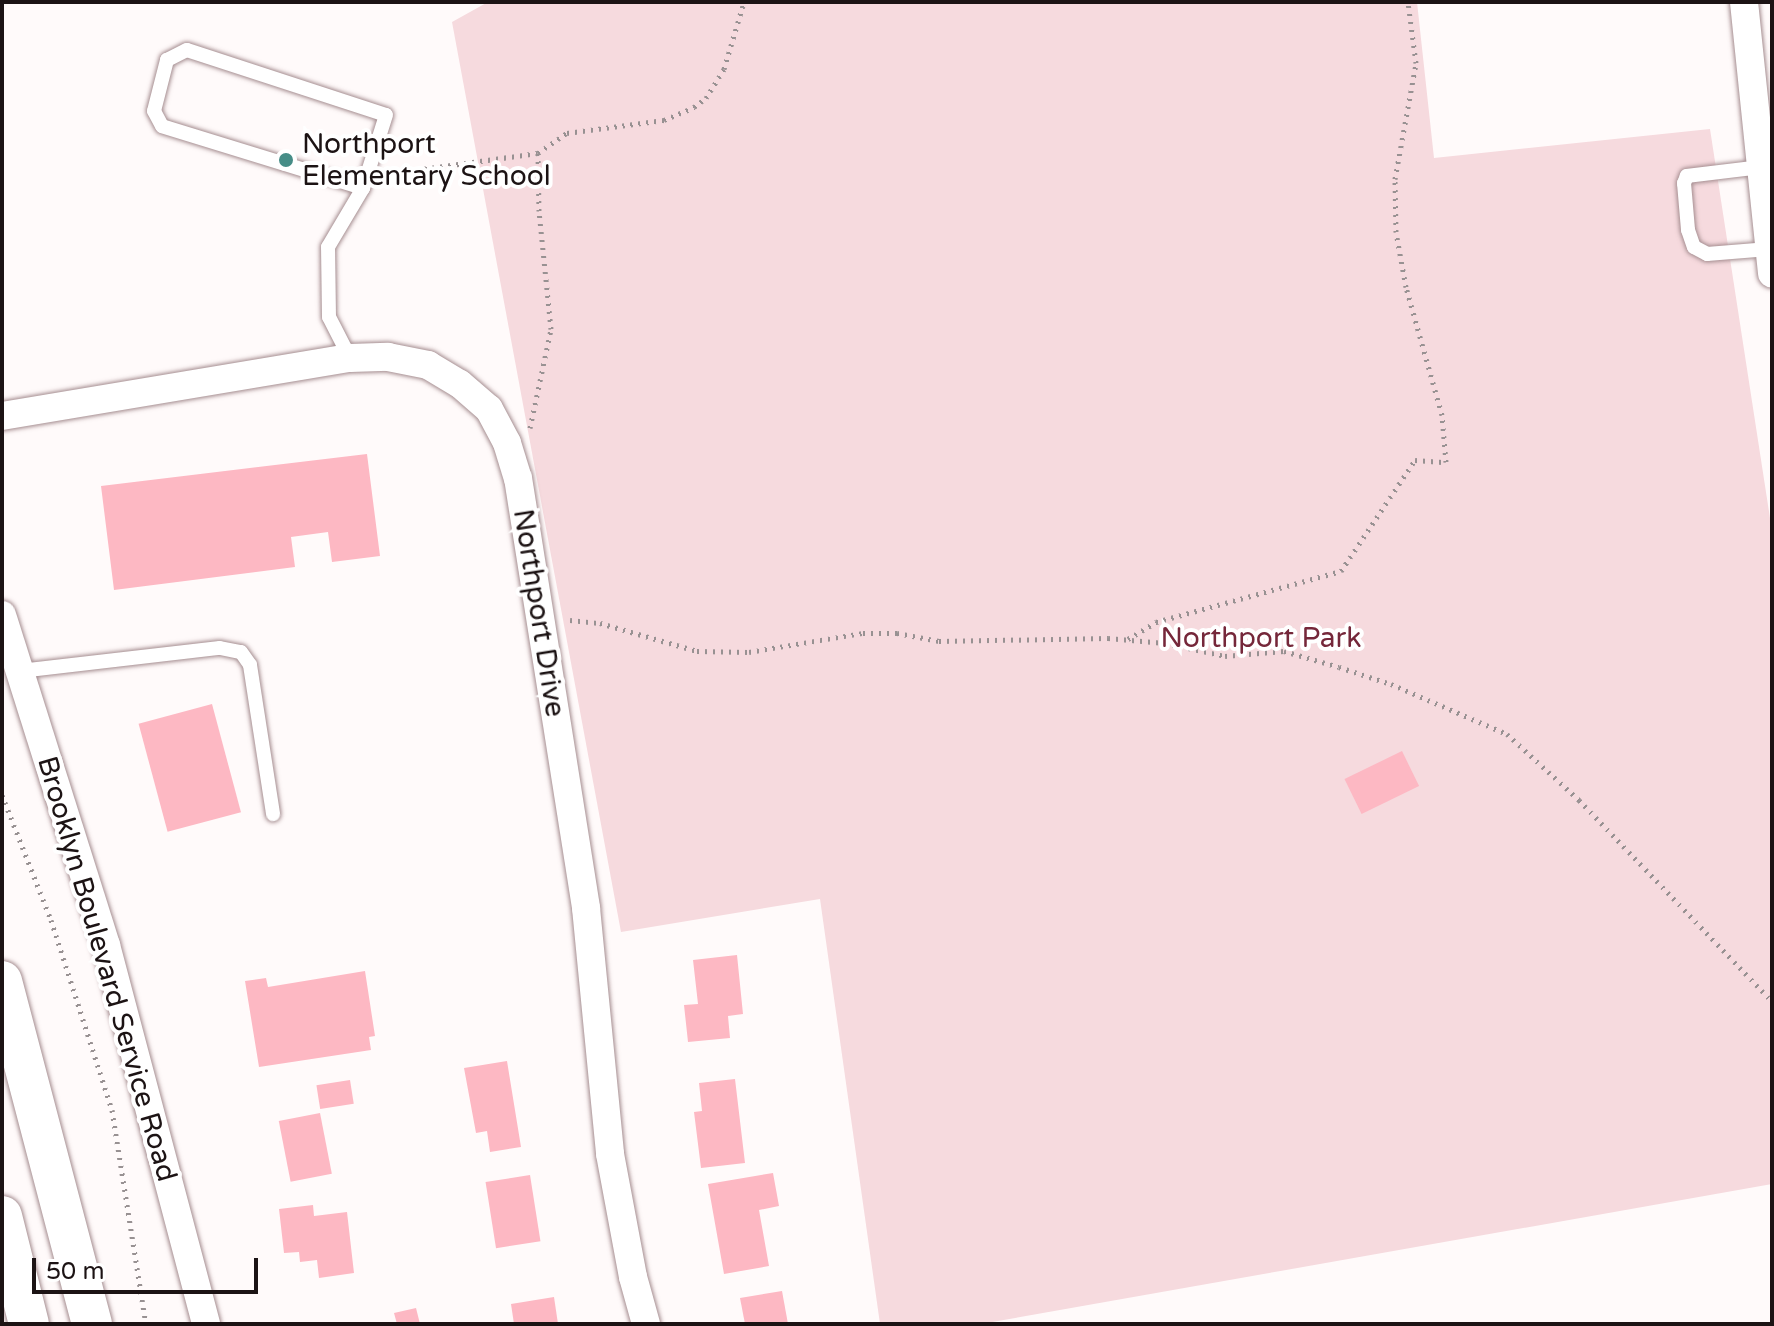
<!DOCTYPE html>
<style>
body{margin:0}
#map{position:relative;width:1774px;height:1326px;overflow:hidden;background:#fffafa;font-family:"Varela Round",sans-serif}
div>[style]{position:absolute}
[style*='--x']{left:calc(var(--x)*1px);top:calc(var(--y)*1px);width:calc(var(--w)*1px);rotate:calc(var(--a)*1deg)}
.green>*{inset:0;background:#f6dade}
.building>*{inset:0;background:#fdb8c3;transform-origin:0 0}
.path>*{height:5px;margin-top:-2.5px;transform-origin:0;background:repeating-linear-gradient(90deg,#989192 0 2px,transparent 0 8px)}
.roads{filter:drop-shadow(0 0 2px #a68e91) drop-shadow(0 0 2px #a68e91)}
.service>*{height:14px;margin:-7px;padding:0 7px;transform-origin:7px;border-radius:7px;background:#fff}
.minor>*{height:28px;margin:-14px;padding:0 14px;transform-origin:14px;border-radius:14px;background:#fff}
.secondary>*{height:40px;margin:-20px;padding:0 20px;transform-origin:20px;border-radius:20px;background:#fff}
.dots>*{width:22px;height:22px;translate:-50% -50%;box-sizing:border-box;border:4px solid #fff;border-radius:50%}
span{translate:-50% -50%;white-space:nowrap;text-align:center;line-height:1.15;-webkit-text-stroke:8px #fff;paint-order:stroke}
.poi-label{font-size:28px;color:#1c1314}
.left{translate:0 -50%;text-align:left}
.street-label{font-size:28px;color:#1c1314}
.park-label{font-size:28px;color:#75273a}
.frame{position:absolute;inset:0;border:4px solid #1c1314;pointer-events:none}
.scale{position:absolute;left:32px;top:1258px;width:226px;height:36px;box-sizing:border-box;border:4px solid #1c1314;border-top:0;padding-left:10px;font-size:24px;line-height:28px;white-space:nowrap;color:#1c1314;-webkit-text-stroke:6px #fff;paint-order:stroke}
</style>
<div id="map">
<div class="green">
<i style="clip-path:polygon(488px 2px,1417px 2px,1434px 158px,1710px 129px,1772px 531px,1772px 1184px,981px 1324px,880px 1324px,820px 899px,621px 932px,452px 22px)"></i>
</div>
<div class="building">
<i style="clip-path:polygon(367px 454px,380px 556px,332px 562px,328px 532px,291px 537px,295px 567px,114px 590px,101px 486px)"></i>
<i style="left:212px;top:704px;width:112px;height:76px;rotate:75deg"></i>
<i style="left:1402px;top:751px;width:39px;height:64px;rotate:64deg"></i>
<i style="clip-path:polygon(737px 955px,743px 1014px,728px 1016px,730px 1038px,688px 1042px,684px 1005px,698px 1004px,693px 960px)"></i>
<i style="clip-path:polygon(365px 971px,375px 1036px,369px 1037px,371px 1050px,259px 1067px,245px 981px,266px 978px,268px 987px)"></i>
<i style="clip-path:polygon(507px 1061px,521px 1147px,490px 1152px,487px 1131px,476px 1133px,464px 1068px)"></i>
<i style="clip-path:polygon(735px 1079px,745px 1163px,701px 1168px,694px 1112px,702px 1111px,699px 1083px)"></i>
<i style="left:350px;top:1080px;width:24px;height:34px;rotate:81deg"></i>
<i style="left:320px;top:1113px;width:62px;height:42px;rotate:79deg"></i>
<i style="clip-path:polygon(773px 1173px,779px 1206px,759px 1210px,769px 1266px,724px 1274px,708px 1184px)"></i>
<i style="left:530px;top:1175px;width:67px;height:45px;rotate:81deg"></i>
<i style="clip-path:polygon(313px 1205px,314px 1216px,347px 1212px,354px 1273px,319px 1278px,317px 1260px,300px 1262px,299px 1252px,284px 1253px,279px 1209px)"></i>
<i style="clip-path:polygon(782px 1291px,788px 1324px,745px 1324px,740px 1298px)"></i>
<i style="clip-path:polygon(554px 1297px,558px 1324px,514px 1324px,511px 1304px)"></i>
<i style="clip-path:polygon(416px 1308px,420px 1324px,397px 1324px,394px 1313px)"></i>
</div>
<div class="path">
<i style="--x:401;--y:172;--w:138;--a:-7.9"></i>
<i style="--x:530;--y:428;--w:101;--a:-78"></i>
<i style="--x:551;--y:329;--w:119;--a:-95.8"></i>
<i style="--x:539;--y:211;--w:58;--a:-91"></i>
<i style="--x:538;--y:153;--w:35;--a:-35"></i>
<i style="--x:567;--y:133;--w:98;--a:-7.6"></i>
<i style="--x:664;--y:120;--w:33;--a:-23"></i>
<i style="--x:694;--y:107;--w:15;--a:-37"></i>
<i style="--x:706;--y:98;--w:34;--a:-58"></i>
<i style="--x:724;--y:69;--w:70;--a:-73.4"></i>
<i style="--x:570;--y:620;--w:30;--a:6"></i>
<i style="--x:600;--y:623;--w:101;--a:16.1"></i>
<i style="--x:697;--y:651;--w:52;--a:1.1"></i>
<i style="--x:749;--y:652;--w:116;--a:-9.5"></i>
<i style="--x:863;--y:633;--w:34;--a:0"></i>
<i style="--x:897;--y:633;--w:43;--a:10.8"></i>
<i style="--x:939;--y:641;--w:169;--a:-1"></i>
<i style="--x:1108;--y:638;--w:57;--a:5"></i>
<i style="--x:1165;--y:643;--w:61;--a:12.2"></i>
<i style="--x:1225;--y:656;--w:59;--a:-4.8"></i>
<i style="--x:1284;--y:651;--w:57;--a:16.2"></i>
<i style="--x:1339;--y:667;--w:55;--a:18.1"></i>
<i style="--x:1391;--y:684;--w:126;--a:23.3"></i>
<i style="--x:1507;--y:734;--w:98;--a:42.5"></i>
<i style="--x:1579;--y:800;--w:279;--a:46.2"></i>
<i style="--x:1128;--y:639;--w:33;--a:-31"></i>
<i style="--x:1156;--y:622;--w:192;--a:-15.4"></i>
<i style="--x:1341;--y:571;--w:133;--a:-56.3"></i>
<i style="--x:1415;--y:460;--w:31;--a:4"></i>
<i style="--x:1446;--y:462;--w:47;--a:-94.9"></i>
<i style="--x:1442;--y:415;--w:133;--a:-105.7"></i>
<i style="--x:1406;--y:287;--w:56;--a:-100.3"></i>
<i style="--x:1396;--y:232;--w:53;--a:-91.1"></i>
<i style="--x:1395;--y:179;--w:118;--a:-79.7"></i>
<i style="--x:1416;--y:63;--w:62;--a:-97.5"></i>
<i style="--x:2;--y:795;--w:134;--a:68.6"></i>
<i style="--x:51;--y:920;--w:200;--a:72.2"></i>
<i style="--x:112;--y:1110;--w:217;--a:81"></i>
</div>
<div class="roads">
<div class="service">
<i style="--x:1761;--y:167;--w:75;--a:173.1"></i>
<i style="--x:1687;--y:176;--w:8;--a:113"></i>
<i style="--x:1684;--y:183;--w:47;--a:85.1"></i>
<i style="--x:1688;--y:230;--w:18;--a:71"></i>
<i style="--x:1694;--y:247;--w:15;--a:28"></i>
<i style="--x:1707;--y:254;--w:62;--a:-4.6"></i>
<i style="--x:350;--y:358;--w:46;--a:-117.1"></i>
<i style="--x:329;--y:317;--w:70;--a:-90.8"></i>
<i style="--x:328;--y:247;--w:69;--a:-59.3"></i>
<i style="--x:363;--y:188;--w:210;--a:-162.9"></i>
<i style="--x:162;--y:126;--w:17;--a:-118"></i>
<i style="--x:154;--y:111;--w:53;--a:-75.7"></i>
<i style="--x:167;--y:60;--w:22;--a:-27"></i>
<i style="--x:187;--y:50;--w:209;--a:18.1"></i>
<i style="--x:386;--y:115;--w:77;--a:107.5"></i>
<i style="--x:20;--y:671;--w:201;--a:-6.6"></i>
<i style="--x:220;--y:648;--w:21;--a:11"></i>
<i style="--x:241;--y:652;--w:16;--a:55"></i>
<i style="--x:250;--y:665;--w:151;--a:81.2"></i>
</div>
<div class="minor">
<i style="--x:1744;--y:2;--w:273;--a:84.1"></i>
<i style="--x:2;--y:416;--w:353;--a:-9.5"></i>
<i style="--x:350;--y:358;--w:38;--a:-2"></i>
<i style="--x:388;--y:357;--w:41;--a:11.3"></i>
<i style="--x:428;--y:365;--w:37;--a:31"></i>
<i style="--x:460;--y:384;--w:38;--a:41"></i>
<i style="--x:489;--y:409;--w:38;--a:62"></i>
<i style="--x:507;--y:443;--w:37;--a:73"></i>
<i style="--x:518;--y:478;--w:435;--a:81"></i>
<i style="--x:586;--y:908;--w:247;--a:84.4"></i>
<i style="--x:610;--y:1154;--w:125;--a:79.4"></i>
<i style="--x:633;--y:1277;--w:49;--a:74.5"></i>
<i style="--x:2;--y:615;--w:346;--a:72.5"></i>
<i style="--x:106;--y:945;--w:392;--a:75.2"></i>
</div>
<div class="secondary">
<i style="--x:2;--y:981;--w:355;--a:75.3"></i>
<i style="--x:2;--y:1216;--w:111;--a:76"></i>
</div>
</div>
<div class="dots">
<i style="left:286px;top:160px;background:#468d87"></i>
</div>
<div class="poi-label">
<span class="left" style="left:302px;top:160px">Northport<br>Elementary School</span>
</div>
<div class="street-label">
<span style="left:539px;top:613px;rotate:81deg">Northport Drive</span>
<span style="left:107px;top:969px;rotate:74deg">Brooklyn Boulevard Service Road</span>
</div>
<div class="park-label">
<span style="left:1261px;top:638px">Northport Park</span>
</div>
<div class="frame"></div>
<div class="scale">50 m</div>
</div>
